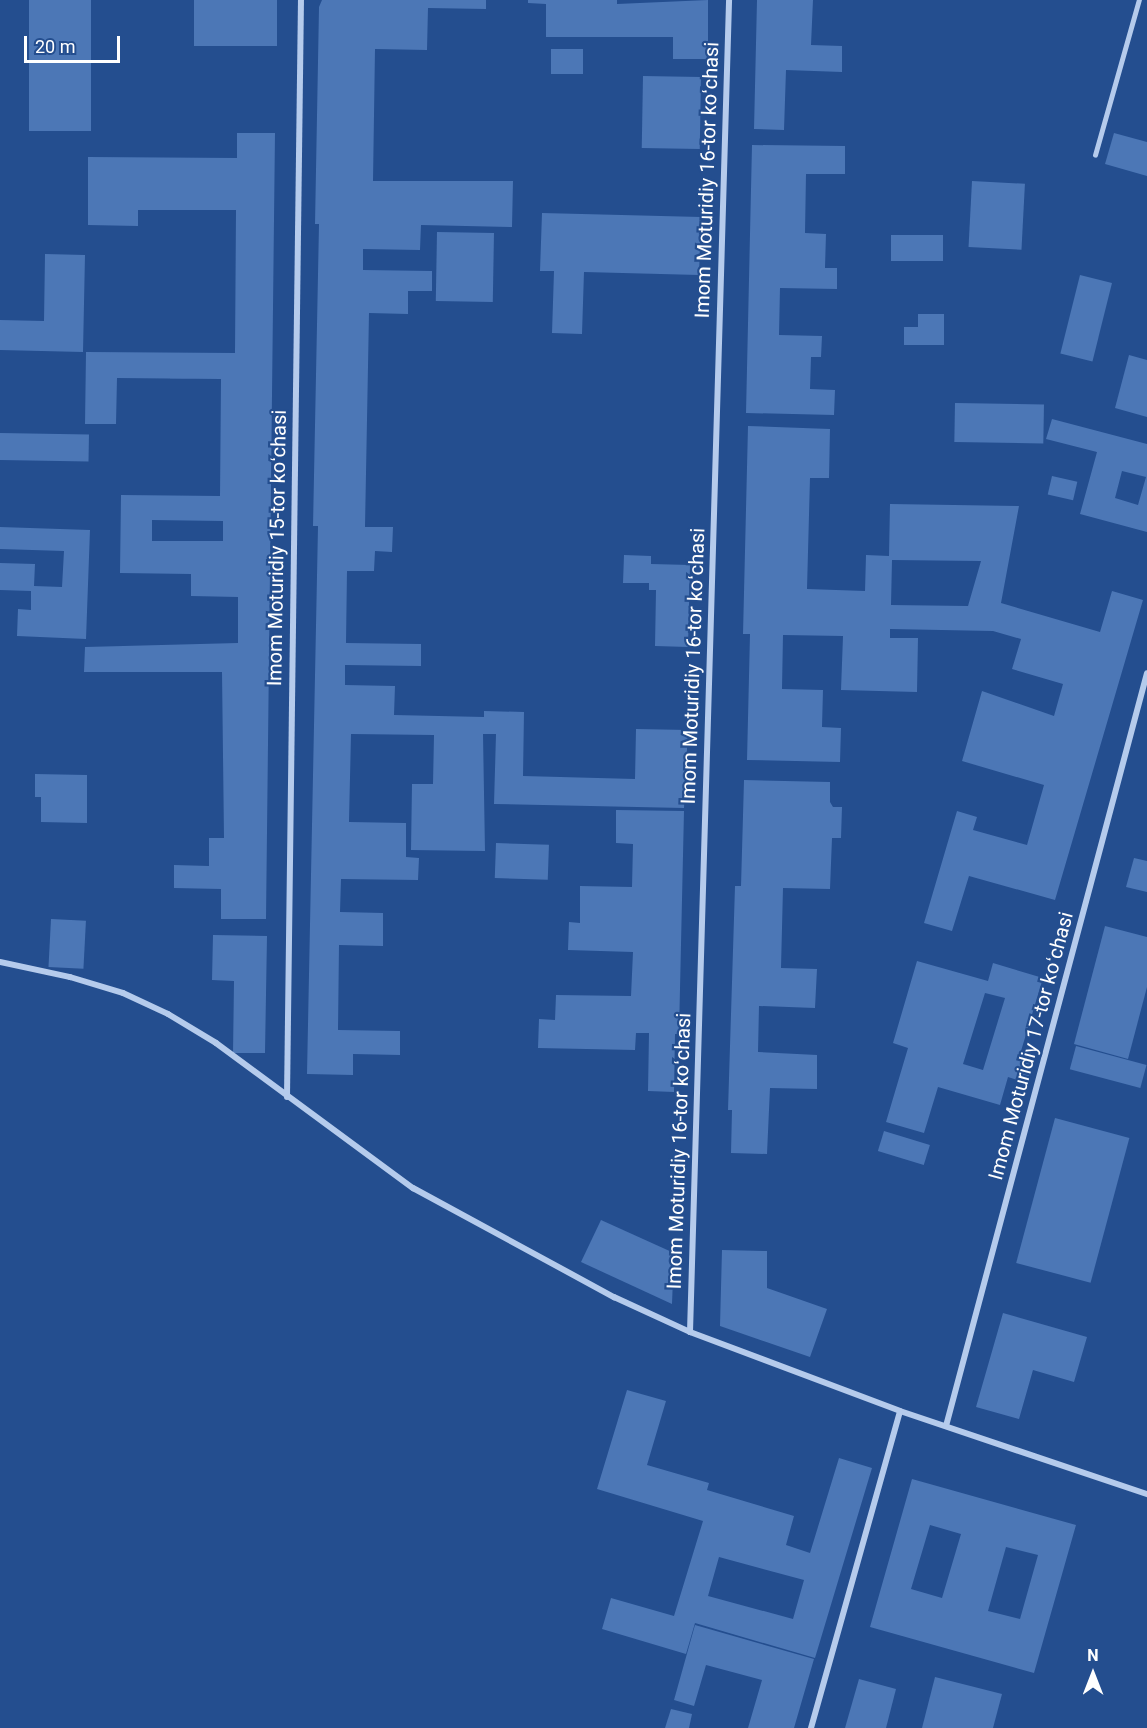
<!DOCTYPE html>
<meta charset="utf-8">
<style>
body{margin:0}
#map{position:relative;width:1147px;height:1728px;overflow:hidden;background:#244e8f;font-family:Roboto,sans-serif}
div>[style]{position:absolute}
[style*='--x']{left:calc(var(--x)*1px);top:calc(var(--y)*1px);width:calc(var(--w)*1px);rotate:calc(var(--a)*1deg)}
.building>*{inset:0;background:#4c77b6;transform-origin:0 0}
.service>*{height:4.5px;margin:-2.25px;padding:0 2.25px;transform-origin:2.25px;border-radius:2.25px;background:#b5cbec}
.minor>*{height:6px;margin:-3px;padding:0 3px;transform-origin:3px;border-radius:3px;background:#b5cbec}
span{translate:-50% -50%;white-space:nowrap;text-align:center;line-height:1.15;-webkit-text-stroke:4.5px #244e8f;paint-order:stroke}
.street-label{font-size:20px;color:#fff}
.north{position:absolute;left:1063px;top:1644px;width:60px;height:60px;-webkit-text-stroke:4px #244e8f;paint-order:stroke;rotate:0deg;font-size:16px;font-weight:700;line-height:24px;text-align:center;color:#fff}
.north::after{content:'';display:block;margin:auto;width:21px;height:27px;background:#fff;clip-path:polygon(50% 0,100% 100%,50% 72%,0 100%)}
.scale{position:absolute;left:24px;top:36px;width:96px;height:27px;box-sizing:border-box;border:3px solid #fff;border-top:0;padding-left:8px;font-size:18px;line-height:21px;white-space:nowrap;color:#fff;-webkit-text-stroke:4px #244e8f;paint-order:stroke}
</style>
<div id="map">
<div class="building">
<i style="left:29px;top:0;width:62px;height:131px"></i>
<i style="left:194px;top:0;width:83px;height:46px"></i>
<i style="clip-path:polygon(322px 0,486px 0,486px 9px,428px 8px,427px 50px,375px 49px,373px 181px,513px 181px,512px 227px,421px 225px,420px 250px,363px 249px,363px 270px,432px 271px,432px 291px,408px 291px,408px 314px,369px 313px,365px 527px,393px 527px,392px 552px,375px 551px,374px 571px,347px 571px,346px 643px,421px 644px,421px 666px,345px 665px,345px 685px,395px 686px,394px 715px,484px 717px,484px 711px,524px 712px,523px 776px,635px 779px,636px 729px,688px 730px,684px 808px,494px 804px,496px 734px,483px 734px,485px 851px,411px 850px,412px 784px,433px 784px,434px 735px,351px 734px,349px 822px,406px 823px,406px 857px,419px 858px,418px 880px,341px 879px,340px 912px,383px 913px,383px 946px,339px 945px,338px 1030px,400px 1031px,400px 1055px,353px 1054px,353px 1075px,307px 1074px,318px 526px,313px 526px,319px 224px,315px 224px,319px 7px)"></i>
<i style="clip-path:polygon(528px 0,617px 0,617px 4px,708px 0,708px 59px,673px 59px,673px 37px,546px 37px,546px 4px,528px 3px)"></i>
<i style="clip-path:polygon(757px 0,813px 0,811px 45px,842px 46px,842px 72px,786px 70px,784px 130px,754px 129px)"></i>
<i style="left:551px;top:49px;width:32px;height:25px"></i>
<i style="left:643px;top:76px;width:58px;height:72px;rotate:1deg"></i>
<i style="clip-path:polygon(evenodd,237px 133px,275px 133px,266px 919px,221px 919px,221px 889px,174px 888px,174px 865px,209px 866px,209px 838px,224px 838px,222px 672px,84px 672px,85px 647px,238px 643px,238px 597px,191px 596px,191px 574px,120px 573px,121px 495px,220px 496px,221px 379px,117px 378px,116px 424px,85px 424px,86px 352px,235px 353px,236px 210px,138px 210px,138px 226px,88px 225px,88px 157px,237px 158px,237px 133px,152px 520px,223px 521px,223px 541px,152px 541px,152px 520px)"></i>
<i style="clip-path:polygon(1114px 133px,1147px 142px,1147px 176px,1105px 164px)"></i>
<i style="clip-path:polygon(752px 145px,845px 146px,845px 174px,806px 174px,805px 233px,826px 234px,825px 268px,837px 268px,837px 289px,780px 288px,779px 335px,822px 336px,821px 357px,811px 357px,810px 389px,835px 390px,834px 415px,746px 413px)"></i>
<i style="left:972px;top:181px;width:53px;height:66px;rotate:3deg"></i>
<i style="clip-path:polygon(542px 213px,701px 217px,699px 275px,584px 272px,582px 334px,552px 333px,554px 271px,540px 271px)"></i>
<i style="left:437px;top:232px;width:57px;height:69px;rotate:1deg"></i>
<i style="left:891px;top:235px;width:52px;height:26px"></i>
<i style="clip-path:polygon(45px 254px,85px 255px,83px 352px,0 350px,0 320px,44px 321px)"></i>
<i style="left:1080px;top:275px;width:33px;height:81px;rotate:14deg"></i>
<i style="clip-path:polygon(918px 314px,944px 314px,944px 345px,904px 345px,904px 327px,918px 327px)"></i>
<i style="clip-path:polygon(1129px 355px,1147px 360px,1147px 417px,1115px 408px)"></i>
<i style="left:955px;top:403px;width:89px;height:39px;rotate:1deg"></i>
<i style="clip-path:polygon(evenodd,1052px 419px,1147px 444px,1147px 532px,1080px 514px,1097px 452px,1046px 439px,1052px 419px,1122px 471px,1146px 477px,1138px 505px,1115px 498px,1122px 471px)"></i>
<i style="clip-path:polygon(evenodd,748px 426px,830px 429px,829px 478px,810px 478px,807px 589px,865px 591px,866px 555px,889px 556px,890px 504px,1019px 506px,1001px 603px,1100px 632px,1112px 591px,1143px 600px,1055px 900px,969px 876px,952px 931px,924px 923px,957px 811px,977px 817px,973px 830px,1027px 845px,1044px 785px,962px 761px,982px 691px,1054px 716px,1063px 684px,1012px 669px,1021px 639px,993px 631px,890px 629px,890px 638px,918px 638px,917px 692px,841px 690px,843px 636px,783px 635px,782px 689px,823px 690px,822px 727px,841px 728px,840px 762px,747px 760px,750px 634px,743px 634px,748px 426px,892px 560px,981px 561px,968px 606px,891px 605px,892px 560px)"></i>
<i style="left:0;top:433px;width:89px;height:27px;rotate:1deg"></i>
<i style="left:1052px;top:476px;width:26px;height:19px;rotate:13deg"></i>
<i style="clip-path:polygon(0 527px,90px 530px,86px 639px,17px 636px,18px 609px,31px 610px,31px 591px,0 590px,0 563px,35px 564px,34px 586px,62px 587px,64px 551px,0 549px)"></i>
<i style="clip-path:polygon(624px 555px,651px 556px,651px 564px,690px 565px,688px 647px,655px 646px,656px 590px,649px 590px,649px 583px,623px 583px)"></i>
<i style="clip-path:polygon(35px 774px,87px 775px,87px 823px,41px 822px,41px 797px,35px 797px)"></i>
<i style="clip-path:polygon(744px 780px,830px 782px,830px 802px,833px 807px,842px 807px,841px 838px,832px 838px,830px 889px,783px 888px,781px 968px,817px 969px,815px 1008px,759px 1006px,758px 1052px,817px 1055px,817px 1089px,770px 1088px,767px 1154px,731px 1153px,732px 1110px,728px 1110px,735px 886px,741px 886px)"></i>
<i style="clip-path:polygon(616px 810px,684px 811px,679px 1034px,675px 1034px,674px 1092px,648px 1091px,649px 1033px,636px 1033px,635px 1050px,538px 1048px,539px 1019px,555px 1020px,556px 995px,631px 996px,633px 952px,568px 950px,569px 922px,580px 923px,580px 886px,632px 887px,633px 844px,616px 843px)"></i>
<i style="left:496px;top:843px;width:53px;height:35px;rotate:2deg"></i>
<i style="clip-path:polygon(1134px 858px,1147px 861px,1147px 892px,1126px 887px)"></i>
<i style="left:51px;top:919px;width:35px;height:48px;rotate:3deg"></i>
<i style="clip-path:polygon(1105px 926px,1147px 937px,1147px 987px,1128px 1059px,1074px 1044px)"></i>
<i style="clip-path:polygon(213px 935px,267px 936px,265px 1053px,233px 1053px,234px 981px,212px 980px)"></i>
<i style="clip-path:polygon(evenodd,917px 961px,988px 981px,993px 963px,1043px 978px,1021px 1051px,1035px 1056px,1027px 1083px,1008px 1077px,1000px 1105px,938px 1087px,924px 1133px,886px 1122px,908px 1048px,893px 1043px,917px 961px,985px 993px,1005px 998px,983px 1070px,963px 1064px,985px 993px)"></i>
<i style="left:1076px;top:1046px;width:73px;height:24px;rotate:15deg"></i>
<i style="left:1055px;top:1118px;width:77px;height:150px;rotate:15deg"></i>
<i style="left:884px;top:1131px;width:48px;height:21px;rotate:17deg"></i>
<i style="clip-path:polygon(601px 1220px,674px 1253px,672px 1304px,581px 1262px)"></i>
<i style="clip-path:polygon(722px 1250px,767px 1251px,767px 1288px,827px 1309px,810px 1357px,720px 1326px)"></i>
<i style="clip-path:polygon(1003px 1313px,1087px 1337px,1074px 1382px,1033px 1370px,1019px 1419px,976px 1407px)"></i>
<i style="clip-path:polygon(evenodd,627px 1390px,666px 1401px,647px 1465px,709px 1483px,707px 1490px,794px 1516px,786px 1545px,810px 1553px,839px 1458px,872px 1468px,815px 1658px,695px 1623px,686px 1654px,602px 1629px,611px 1598px,674px 1616px,703px 1521px,597px 1489px,627px 1390px,719px 1557px,804px 1580px,793px 1619px,708px 1596px,719px 1557px)"></i>
<i style="clip-path:polygon(evenodd,912px 1479px,1076px 1525px,1034px 1673px,870px 1627px,912px 1479px,930px 1525px,961px 1534px,942px 1598px,911px 1589px,930px 1525px,912px 1479px,1006px 1547px,1038px 1555px,1020px 1619px,988px 1611px,1006px 1547px)"></i>
<i style="clip-path:polygon(695px 1625px,814px 1659px,794px 1728px,748px 1728px,762px 1680px,706px 1665px,694px 1706px,674px 1700px)"></i>
<i style="clip-path:polygon(935px 1677px,1002px 1694px,993px 1728px,922px 1728px)"></i>
<i style="clip-path:polygon(859px 1679px,896px 1689px,886px 1728px,845px 1728px)"></i>
<i style="clip-path:polygon(671px 1709px,692px 1714px,689px 1728px,665px 1728px)"></i>
</div>
<div class="service">
<i style="--x:1095;--y:155;--w:161;--a:-74.2"></i>
</div>
<div class="minor">
<i style="--x:0;--y:962;--w:72;--a:12.1"></i>
<i style="--x:70;--y:977;--w:55;--a:16.8"></i>
<i style="--x:123;--y:993;--w:50;--a:25"></i>
<i style="--x:168;--y:1014;--w:56;--a:31.1"></i>
<i style="--x:216;--y:1043;--w:245;--a:36.4"></i>
<i style="--x:413;--y:1188;--w:229;--a:28.5"></i>
<i style="--x:614;--y:1297;--w:84;--a:24.7"></i>
<i style="--x:690;--y:1332;--w:224;--a:20.6"></i>
<i style="--x:900;--y:1411;--w:261;--a:18.6"></i>
<i style="--x:287;--y:1097;--w:1097;--a:-89.27"></i>
<i style="--x:690;--y:1332;--w:1333;--a:-88.32"></i>
<i style="--x:946;--y:1426;--w:779;--a:-75.05"></i>
<i style="--x:811;--y:1728;--w:329;--a:-74.3"></i>
</div>
<div class="street-label">
<span style="left:707px;top:180px;rotate:-88deg">Imom Moturidiy 16-tor koʻchasi</span>
<span style="left:277px;top:548px;rotate:-89deg">Imom Moturidiy 15-tor koʻchasi</span>
<span style="left:693px;top:666px;rotate:-88deg">Imom Moturidiy 16-tor koʻchasi</span>
<span style="left:1031px;top:1046px;rotate:-75deg">Imom Moturidiy 17-tor koʻchasi</span>
<span style="left:679px;top:1151px;rotate:-88deg">Imom Moturidiy 16-tor koʻchasi</span>
</div>
<div class="north">N</div>
<div class="scale">20 m</div>
</div>
